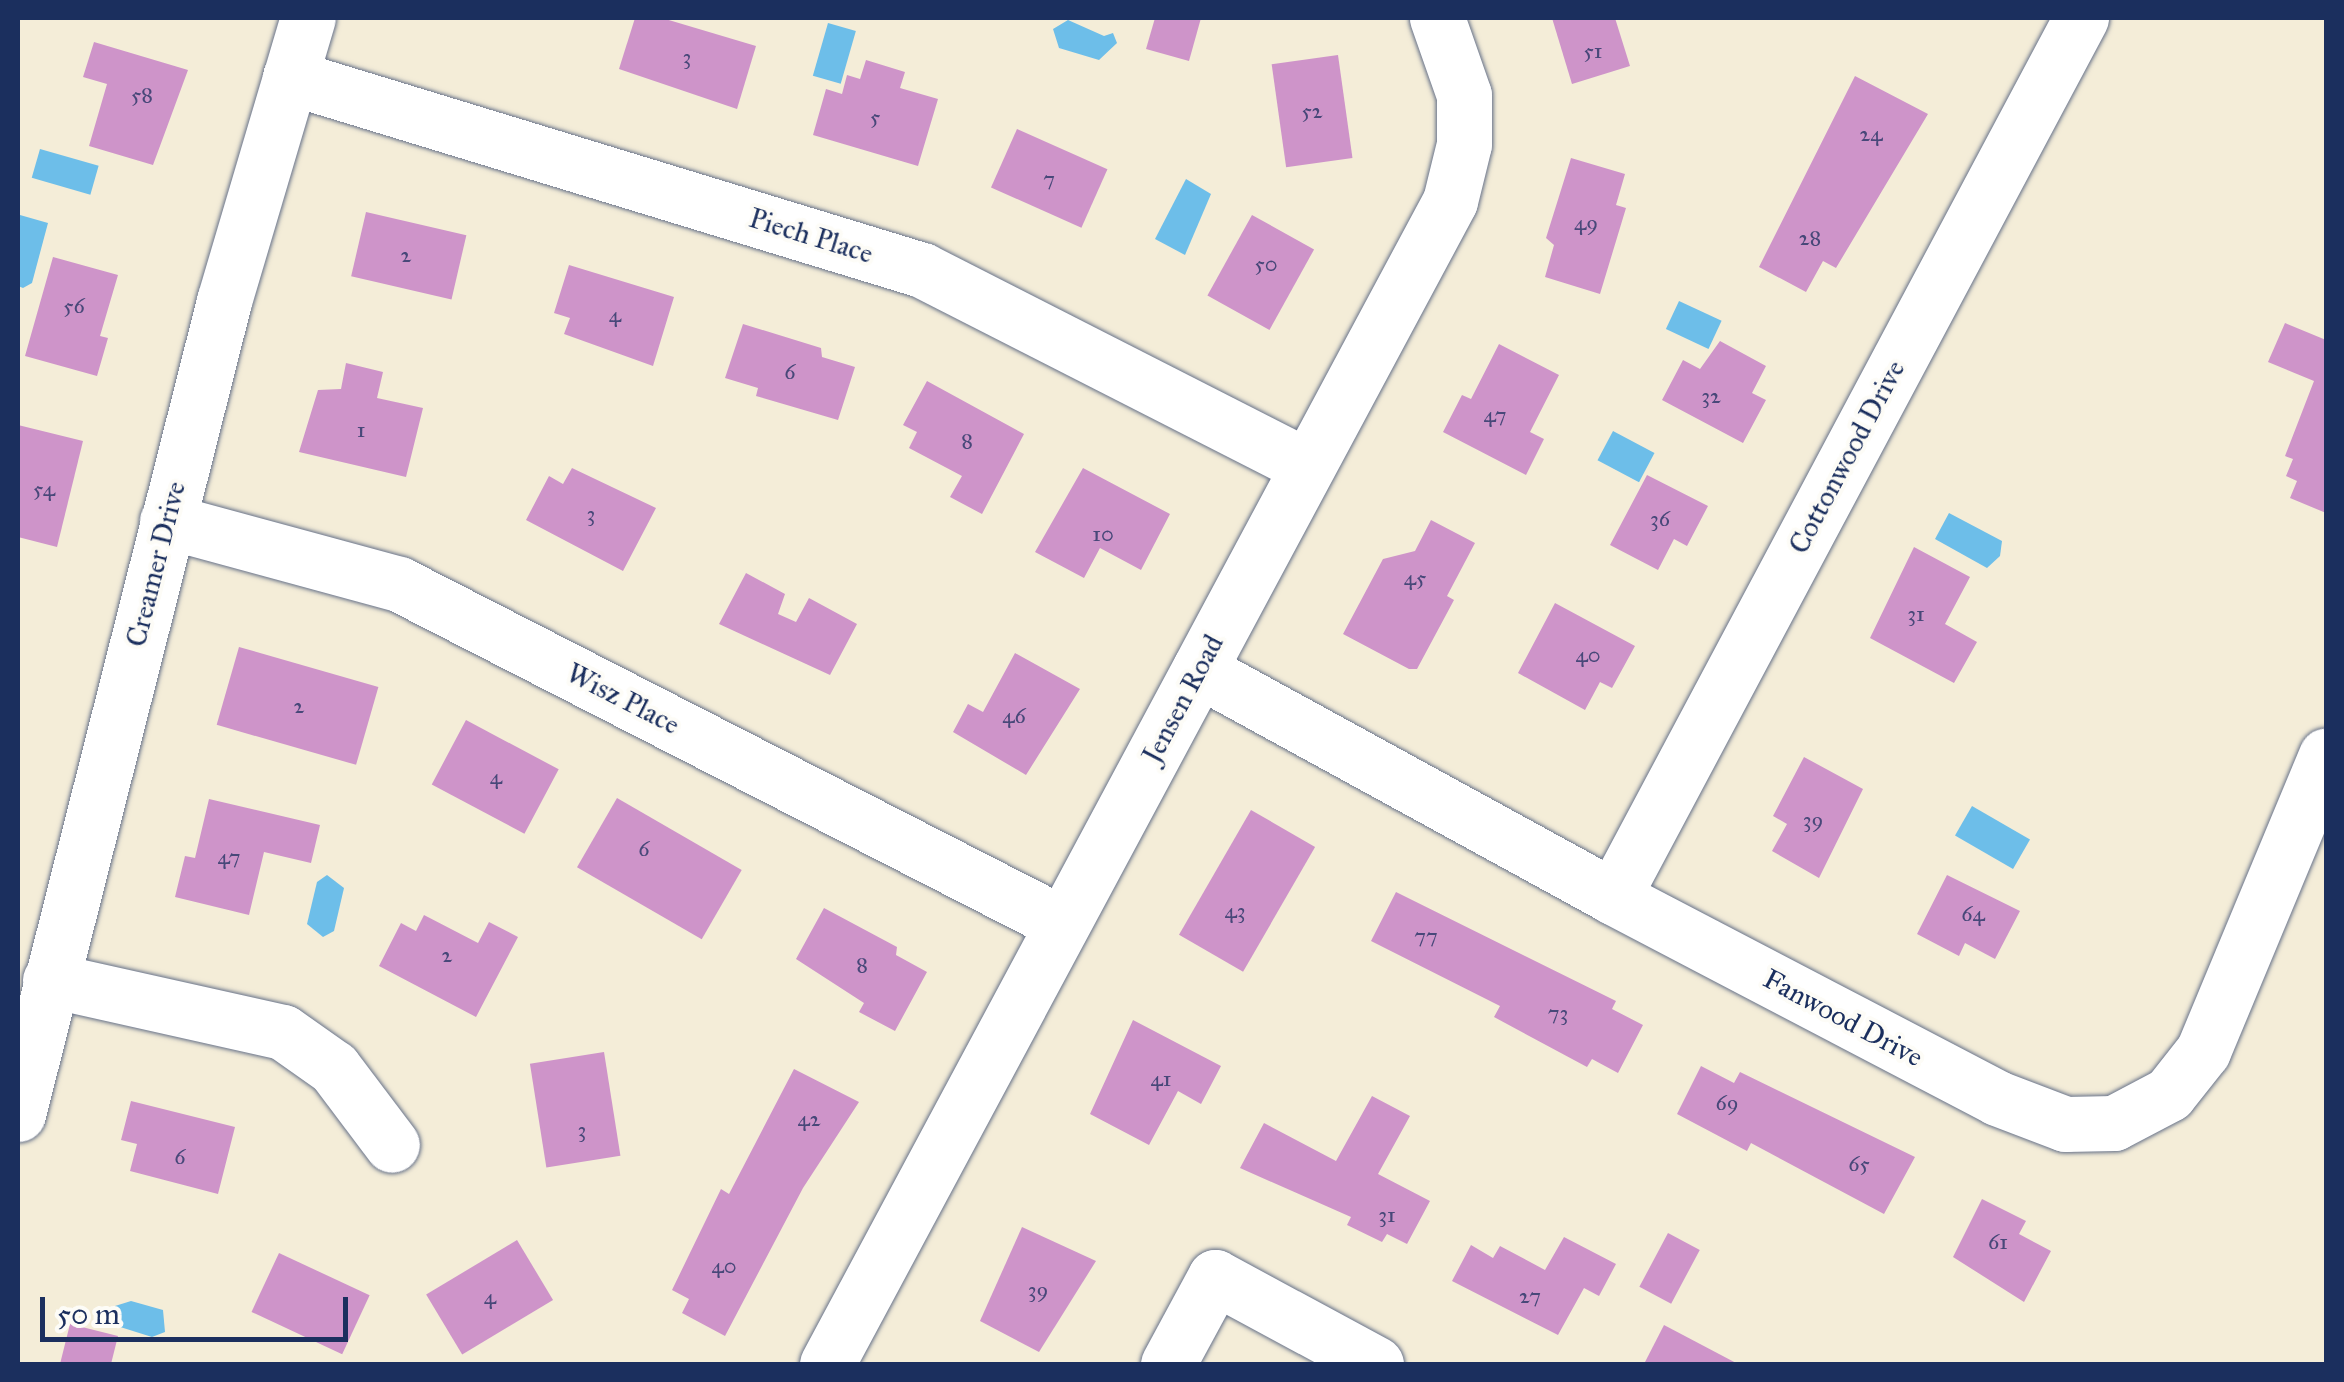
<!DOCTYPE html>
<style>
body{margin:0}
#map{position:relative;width:2344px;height:1382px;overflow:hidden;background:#f4edd8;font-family:"IM FELL Great Primer",serif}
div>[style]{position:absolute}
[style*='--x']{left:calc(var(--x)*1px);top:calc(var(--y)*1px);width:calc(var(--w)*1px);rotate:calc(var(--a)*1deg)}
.water>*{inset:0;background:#6dbee9;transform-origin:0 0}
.building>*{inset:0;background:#ce94c9;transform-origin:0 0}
.roads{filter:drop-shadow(0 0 2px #677289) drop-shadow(0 0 2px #677289)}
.minor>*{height:55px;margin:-27.5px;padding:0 27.5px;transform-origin:27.5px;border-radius:27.5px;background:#fff}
span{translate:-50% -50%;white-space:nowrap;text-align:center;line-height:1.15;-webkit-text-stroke:8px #fdfcf7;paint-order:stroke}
.number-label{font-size:22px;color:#484879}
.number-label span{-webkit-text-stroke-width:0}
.street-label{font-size:28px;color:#1b2f5e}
.frame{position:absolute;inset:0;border:20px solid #1b2f5e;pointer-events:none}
.scale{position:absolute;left:40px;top:1297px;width:308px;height:45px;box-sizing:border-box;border:5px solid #1b2f5e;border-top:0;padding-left:12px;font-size:30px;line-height:35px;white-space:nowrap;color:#1b2f5e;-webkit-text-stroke:8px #fdfcf7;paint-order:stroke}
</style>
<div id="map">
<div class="water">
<i style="clip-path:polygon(1068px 20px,1104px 36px,1113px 33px,1117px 43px,1099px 60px,1059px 48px,1053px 29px)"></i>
<i style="left:828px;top:23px;width:29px;height:55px;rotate:16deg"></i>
<i style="left:40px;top:149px;width:61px;height:30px;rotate:16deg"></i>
<i style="clip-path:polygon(1186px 179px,1211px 194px,1185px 255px,1155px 239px)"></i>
<i style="clip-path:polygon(20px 215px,48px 223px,32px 283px,23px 288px,18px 286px)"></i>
<i style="left:1679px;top:301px;width:47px;height:31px;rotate:25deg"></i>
<i style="left:1613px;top:431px;width:47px;height:33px;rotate:28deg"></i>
<i style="clip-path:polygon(1949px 513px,2002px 541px,2000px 556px,1987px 568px,1935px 539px)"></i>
<i style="left:1972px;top:806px;width:67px;height:34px;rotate:30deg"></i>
<i style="clip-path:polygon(327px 875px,344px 888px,334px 931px,323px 937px,307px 924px,317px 882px)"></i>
<i style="clip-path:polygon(131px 1301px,163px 1310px,165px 1332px,152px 1337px,117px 1326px,115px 1306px)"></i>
</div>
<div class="building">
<i style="clip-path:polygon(635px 18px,662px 18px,756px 46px,737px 109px,619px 69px)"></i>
<i style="clip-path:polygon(1155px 18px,1201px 18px,1189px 61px,1146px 49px)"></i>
<i style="clip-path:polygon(1552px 18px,1615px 18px,1630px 66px,1572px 84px)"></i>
<i style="clip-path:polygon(94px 42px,188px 70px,153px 165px,89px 146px,107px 84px,83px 77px)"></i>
<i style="left:1338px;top:55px;width:104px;height:67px;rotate:82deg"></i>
<i style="clip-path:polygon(866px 60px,905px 72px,900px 88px,938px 99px,918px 166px,813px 135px,826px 89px,842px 94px,847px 75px,860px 79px)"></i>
<i style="clip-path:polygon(1855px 76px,1928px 114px,1836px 268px,1823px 261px,1806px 292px,1759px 267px)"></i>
<i style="left:1017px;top:129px;width:99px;height:64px;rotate:24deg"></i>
<i style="clip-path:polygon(1571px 158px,1625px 174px,1616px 205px,1626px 208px,1600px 294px,1545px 277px,1554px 245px,1546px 238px)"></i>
<i style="left:366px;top:212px;width:103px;height:66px;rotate:13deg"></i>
<i style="left:1252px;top:215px;width:71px;height:92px;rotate:29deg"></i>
<i style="clip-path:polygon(53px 257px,118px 275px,100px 336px,108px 338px,97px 376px,25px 356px)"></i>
<i style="clip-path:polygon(569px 265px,674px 297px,653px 366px,564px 334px,570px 318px,554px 313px)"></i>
<i style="clip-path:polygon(2285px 323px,2326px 340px,2326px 513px,2290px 498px,2297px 481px,2286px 476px,2293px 459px,2285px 456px,2314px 381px,2268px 362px)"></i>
<i style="clip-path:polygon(743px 324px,821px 348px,822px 357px,855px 367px,838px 420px,756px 396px,758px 388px,725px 378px)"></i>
<i style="clip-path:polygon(1720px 341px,1766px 366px,1752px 393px,1766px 400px,1743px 443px,1662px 400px,1683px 360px,1700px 369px)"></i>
<i style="clip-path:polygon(1499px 344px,1559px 375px,1530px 432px,1544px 439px,1526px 475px,1443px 432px,1462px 395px,1471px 399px)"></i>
<i style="clip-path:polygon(346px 363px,383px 372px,377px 398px,423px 408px,406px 477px,299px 452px,318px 390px,341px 389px)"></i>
<i style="clip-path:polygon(927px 381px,1024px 434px,982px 514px,950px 497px,962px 476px,909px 448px,917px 432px,903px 425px)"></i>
<i style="clip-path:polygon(18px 425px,83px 441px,57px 547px,18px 537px)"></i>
<i style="clip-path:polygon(572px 468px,656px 508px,623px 571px,526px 520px,549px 476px,563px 484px)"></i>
<i style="clip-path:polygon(1083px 468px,1170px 514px,1141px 570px,1100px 548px,1084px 578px,1035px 552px)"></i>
<i style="clip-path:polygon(1647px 475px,1708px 506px,1687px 546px,1674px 539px,1658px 570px,1610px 545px)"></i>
<i style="clip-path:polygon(1431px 520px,1475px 543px,1447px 596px,1454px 600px,1417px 669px,1409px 669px,1343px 634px,1383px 559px,1415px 551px)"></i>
<i style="clip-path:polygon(1914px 547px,1970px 577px,1945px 624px,1977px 642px,1954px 683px,1870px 638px)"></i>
<i style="clip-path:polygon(746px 573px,785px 594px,778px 614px,796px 622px,809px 598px,857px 624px,830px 675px,719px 624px)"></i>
<i style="clip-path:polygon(1555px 603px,1635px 646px,1612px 688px,1600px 682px,1585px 710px,1518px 673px)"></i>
<i style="left:239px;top:647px;width:145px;height:81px;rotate:16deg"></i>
<i style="clip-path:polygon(1015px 653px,1080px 689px,1026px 775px,953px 732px,968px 704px,983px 712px)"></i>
<i style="left:466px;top:720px;width:105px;height:73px;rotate:28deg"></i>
<i style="clip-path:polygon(1804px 757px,1863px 789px,1819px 878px,1772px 851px,1787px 824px,1773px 816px)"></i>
<i style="left:617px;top:798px;width:144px;height:80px;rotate:30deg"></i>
<i style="clip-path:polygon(209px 799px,320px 825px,311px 863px,264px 852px,249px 915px,175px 897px,185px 856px,195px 858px)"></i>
<i style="left:1251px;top:810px;width:74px;height:144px;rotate:30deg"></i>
<i style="clip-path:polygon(1947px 875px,2020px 911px,1995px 959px,1965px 943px,1959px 956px,1917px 934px)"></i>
<i style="clip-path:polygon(1396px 892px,1616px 1001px,1612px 1009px,1643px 1025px,1618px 1073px,1592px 1059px,1587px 1067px,1494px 1017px,1500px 1006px,1371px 941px)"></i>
<i style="clip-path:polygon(824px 908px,897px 947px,896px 955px,927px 972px,895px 1031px,859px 1012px,864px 1003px,796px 959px)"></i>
<i style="clip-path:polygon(424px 915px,478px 943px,489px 922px,518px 937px,476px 1017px,379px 966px,401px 923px,416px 931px)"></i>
<i style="clip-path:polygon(1133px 1020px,1221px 1066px,1201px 1104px,1178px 1091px,1149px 1145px,1090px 1114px)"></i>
<i style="left:604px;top:1052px;width:105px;height:75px;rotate:81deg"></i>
<i style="clip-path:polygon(1701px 1066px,1734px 1083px,1740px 1072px,1915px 1157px,1884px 1214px,1751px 1143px,1747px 1151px,1677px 1114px)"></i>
<i style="clip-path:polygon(794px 1069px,859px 1102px,803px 1188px,725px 1336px,682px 1313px,689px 1299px,672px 1290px,721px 1189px,729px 1194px)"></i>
<i style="clip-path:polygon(1372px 1096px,1410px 1116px,1378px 1174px,1430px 1201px,1407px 1244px,1387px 1234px,1382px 1242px,1347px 1225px,1351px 1217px,1240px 1168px,1264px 1123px,1336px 1161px)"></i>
<i style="clip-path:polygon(131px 1101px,235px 1127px,218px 1194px,130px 1171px,137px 1144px,121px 1140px)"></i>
<i style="clip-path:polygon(1982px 1199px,2026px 1221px,2019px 1234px,2051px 1251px,2024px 1302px,1953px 1257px)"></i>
<i style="clip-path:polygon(1022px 1227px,1096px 1261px,1039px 1352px,980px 1321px)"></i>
<i style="left:1668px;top:1233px;width:36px;height:61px;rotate:28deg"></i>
<i style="clip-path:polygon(1564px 1237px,1616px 1264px,1599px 1296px,1584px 1288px,1558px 1335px,1452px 1281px,1471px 1245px,1493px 1258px,1500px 1246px,1545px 1270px)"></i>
<i style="left:517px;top:1240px;width:70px;height:106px;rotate:59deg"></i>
<i style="left:279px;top:1253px;width:100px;height:65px;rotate:25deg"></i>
<i style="clip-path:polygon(70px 1324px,118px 1336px,111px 1364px,60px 1364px)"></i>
<i style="clip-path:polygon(1664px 1325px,1738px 1364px,1644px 1364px)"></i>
</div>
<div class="roads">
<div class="minor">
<i style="--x:290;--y:77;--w:661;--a:16.98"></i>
<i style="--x:922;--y:270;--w:429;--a:27"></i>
<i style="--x:167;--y:521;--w:240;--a:15.2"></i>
<i style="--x:399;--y:584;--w:744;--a:27.12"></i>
<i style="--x:1199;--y:670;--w:472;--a:28.7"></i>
<i style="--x:1613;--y:897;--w:433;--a:27.6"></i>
<i style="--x:1997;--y:1098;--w:73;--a:20.9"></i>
<i style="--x:2065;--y:1124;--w:49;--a:-1.2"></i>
<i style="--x:2114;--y:1123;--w:62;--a:-27.8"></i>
<i style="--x:2169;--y:1094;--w:55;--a:-51.7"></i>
<i style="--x:2203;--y:1051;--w:320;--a:-67.4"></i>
<i style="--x:1613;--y:897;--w:996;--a:-61.97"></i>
<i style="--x:50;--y:980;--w:239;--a:12.6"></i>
<i style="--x:283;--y:1032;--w:62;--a:35.2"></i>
<i style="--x:334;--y:1068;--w:96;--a:53"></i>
<i style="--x:18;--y:1114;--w:839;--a:-75.78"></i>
<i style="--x:224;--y:301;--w:295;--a:-73.5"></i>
<i style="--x:827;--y:1364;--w:1319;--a:-61.82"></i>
<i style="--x:1450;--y:201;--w:59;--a:-76.2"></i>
<i style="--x:1464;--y:144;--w:49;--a:-90"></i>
<i style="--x:1464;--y:95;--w:82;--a:-109.3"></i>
<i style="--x:1168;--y:1364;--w:99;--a:-61.6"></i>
<i style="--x:1215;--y:1277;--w:183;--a:28.4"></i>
</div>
</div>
<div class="number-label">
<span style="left:1593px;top:51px">51</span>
<span style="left:687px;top:57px">3</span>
<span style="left:142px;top:95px">58</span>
<span style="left:1312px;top:111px">52</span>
<span style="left:875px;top:117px">5</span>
<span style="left:1871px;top:134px">24</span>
<span style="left:1049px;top:179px">7</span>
<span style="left:1586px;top:223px">49</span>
<span style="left:1810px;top:238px">28</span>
<span style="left:406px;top:255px">2</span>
<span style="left:1266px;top:264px">50</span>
<span style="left:74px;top:306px">56</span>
<span style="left:615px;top:315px">4</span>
<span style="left:790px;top:372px">6</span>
<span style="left:1711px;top:396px">32</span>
<span style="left:1495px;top:415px">47</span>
<span style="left:361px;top:430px">1</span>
<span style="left:967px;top:441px">8</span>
<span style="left:44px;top:489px">54</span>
<span style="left:591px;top:514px">3</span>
<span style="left:1660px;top:519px">36</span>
<span style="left:1103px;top:534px">10</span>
<span style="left:1415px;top:578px">45</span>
<span style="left:1916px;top:614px">31</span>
<span style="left:1588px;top:655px">40</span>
<span style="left:299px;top:706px">2</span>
<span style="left:1014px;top:716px">46</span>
<span style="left:496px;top:777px">4</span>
<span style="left:1813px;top:820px">39</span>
<span style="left:644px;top:849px">6</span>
<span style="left:229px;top:857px">47</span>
<span style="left:1235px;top:911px">43</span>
<span style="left:1973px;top:914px">64</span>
<span style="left:1426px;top:936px">77</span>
<span style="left:447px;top:955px">2</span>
<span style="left:862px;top:965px">8</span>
<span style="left:1558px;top:1013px">73</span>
<span style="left:1161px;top:1079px">41</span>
<span style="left:1727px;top:1103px">69</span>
<span style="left:809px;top:1119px">42</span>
<span style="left:582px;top:1130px">3</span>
<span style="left:180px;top:1157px">6</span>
<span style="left:1859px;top:1164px">65</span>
<span style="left:1387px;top:1215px">31</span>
<span style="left:1998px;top:1242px">61</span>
<span style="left:724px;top:1266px">40</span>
<span style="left:1038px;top:1290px">39</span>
<span style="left:1530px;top:1296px">27</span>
<span style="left:490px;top:1297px">4</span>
</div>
<div class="street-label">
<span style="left:811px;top:236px;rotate:17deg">Piech Place</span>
<span style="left:1847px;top:457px;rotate:-62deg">Cottonwood Drive</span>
<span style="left:156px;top:564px;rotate:-76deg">Creamer Drive</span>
<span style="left:623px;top:699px;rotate:27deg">Wisz Place</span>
<span style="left:1183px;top:699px;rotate:-62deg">Jensen Road</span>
<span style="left:1843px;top:1018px;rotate:28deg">Fanwood Drive</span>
</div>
<div class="frame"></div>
<div class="scale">50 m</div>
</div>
